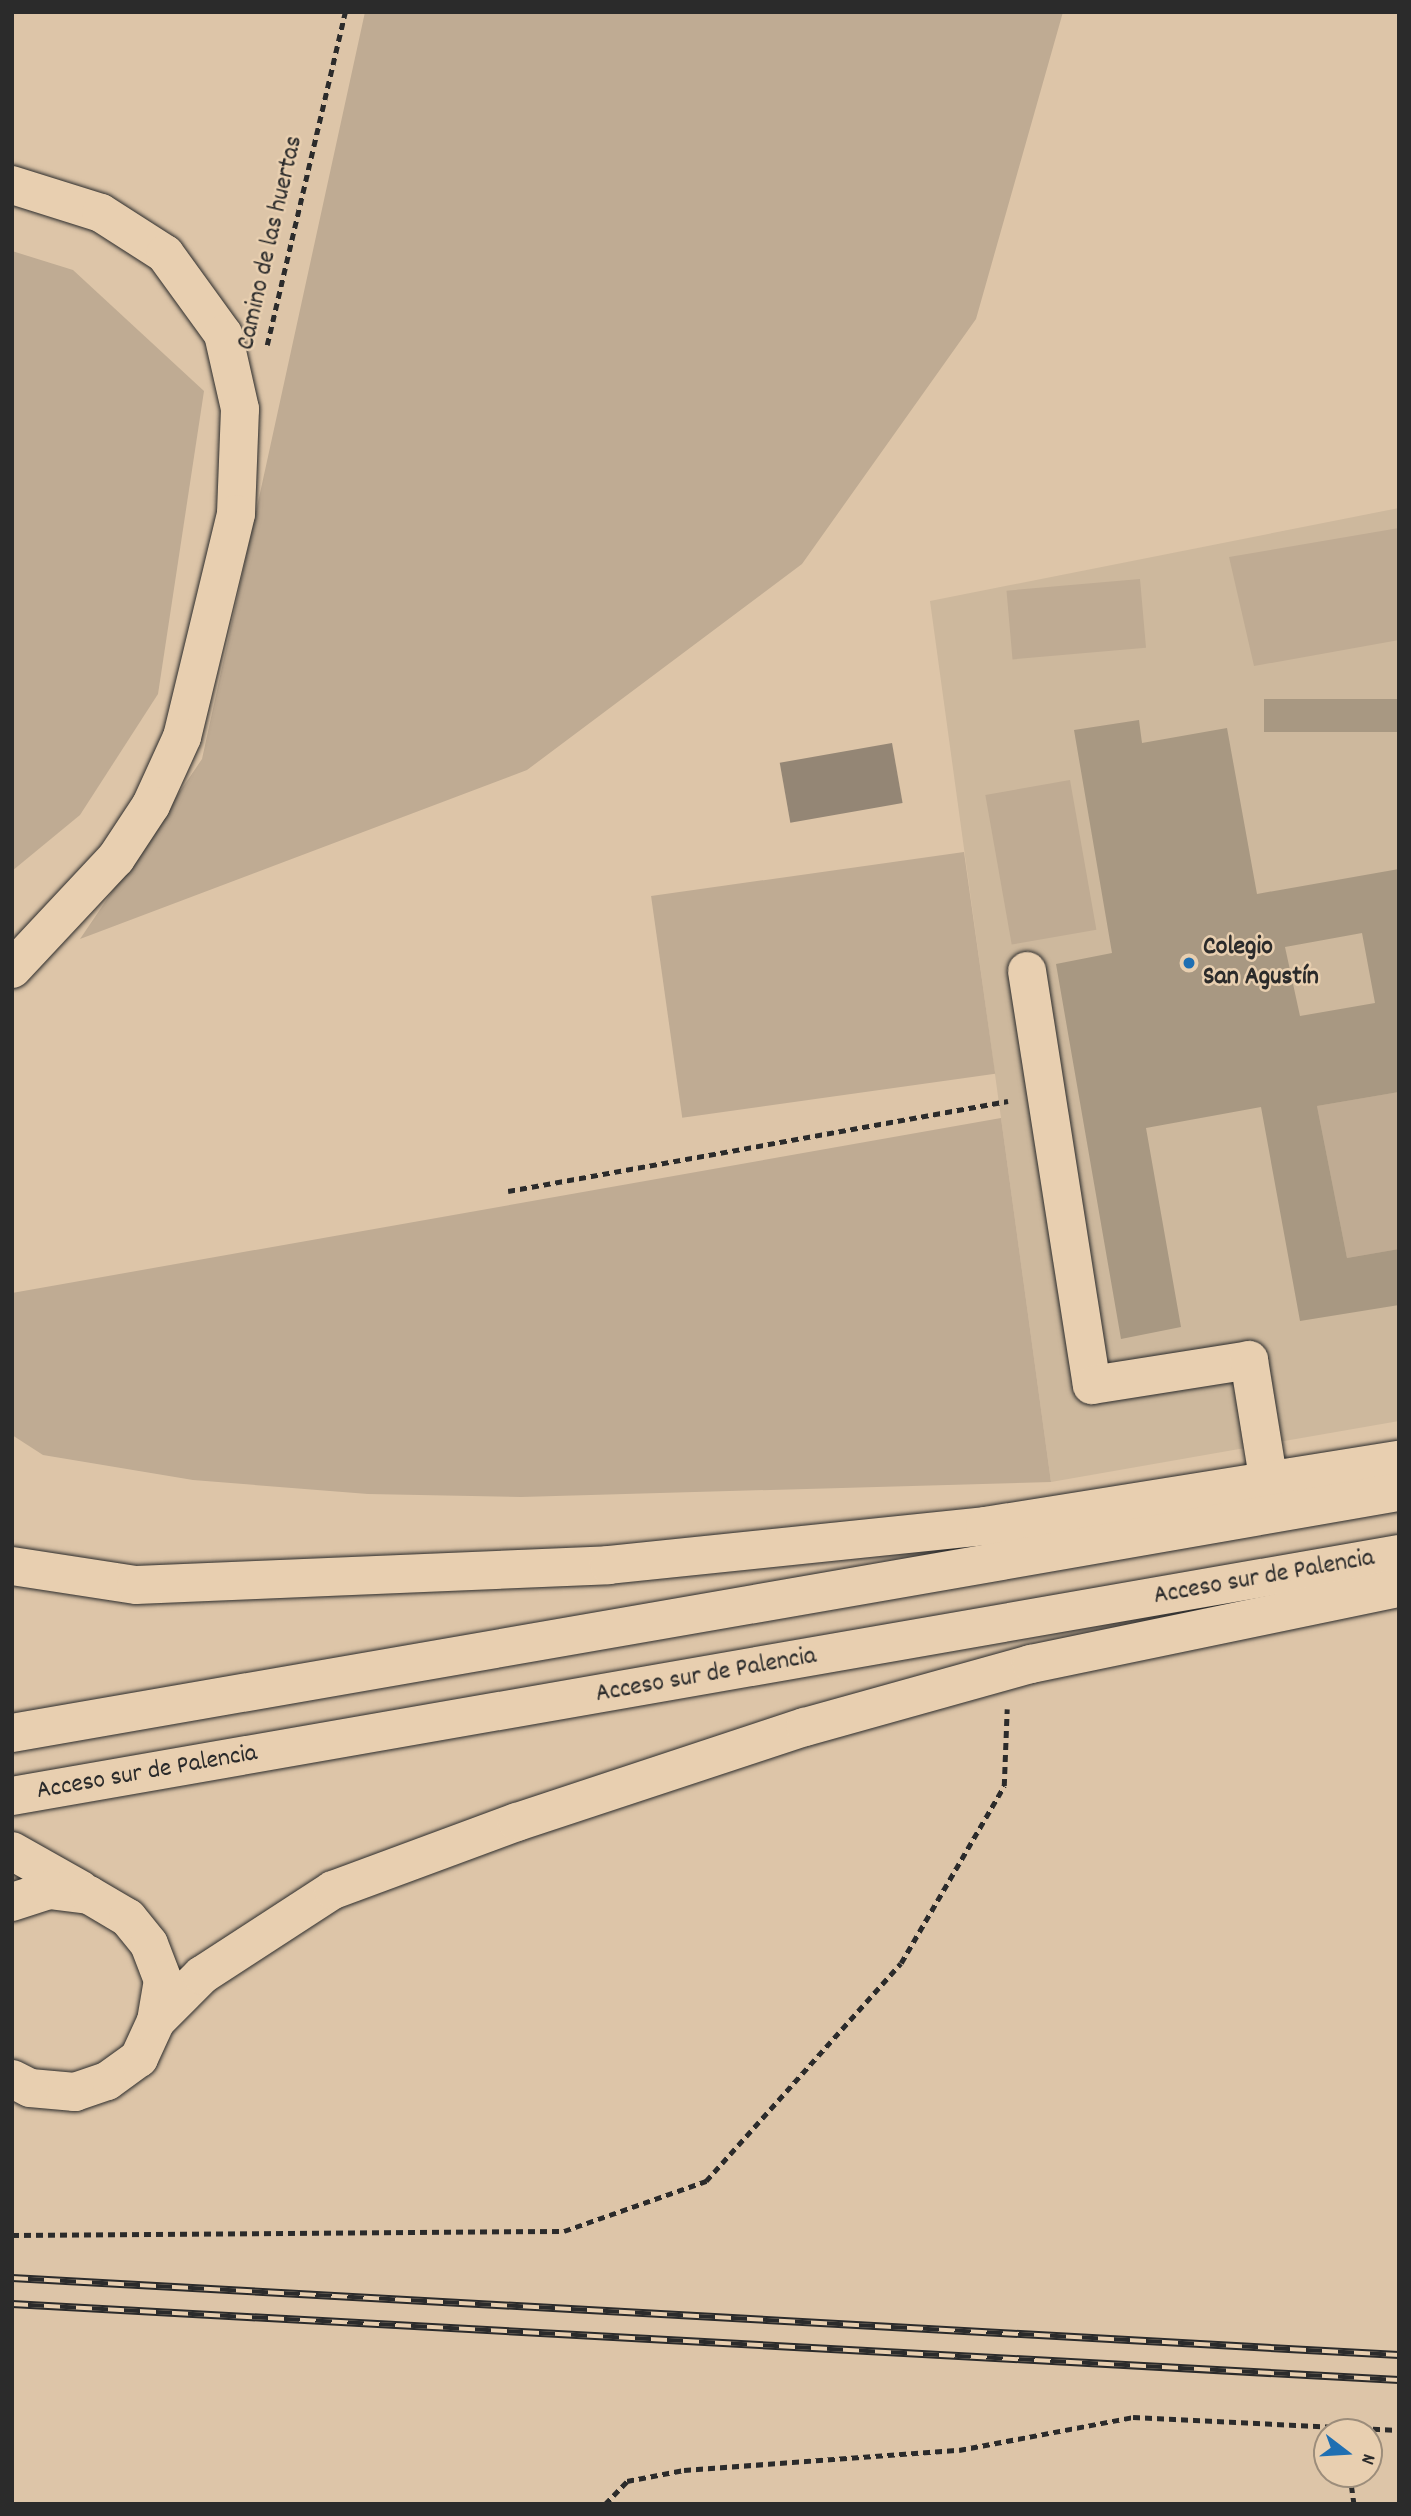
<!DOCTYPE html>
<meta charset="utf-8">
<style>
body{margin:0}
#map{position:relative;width:1411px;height:2516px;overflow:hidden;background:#ddc5a8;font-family:Dekko,sans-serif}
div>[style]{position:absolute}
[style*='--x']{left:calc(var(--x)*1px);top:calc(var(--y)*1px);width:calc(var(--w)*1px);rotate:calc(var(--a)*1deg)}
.built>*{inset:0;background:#cdb89d}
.green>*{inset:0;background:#bfab93;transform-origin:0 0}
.water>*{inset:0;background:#948675;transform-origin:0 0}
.building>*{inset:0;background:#a89882;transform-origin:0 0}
.path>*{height:4.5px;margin-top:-2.25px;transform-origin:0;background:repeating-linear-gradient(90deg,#2b2b2b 0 7px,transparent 0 12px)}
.roads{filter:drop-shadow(0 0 2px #2b2b2b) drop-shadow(0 0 2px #2b2b2b)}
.minor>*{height:38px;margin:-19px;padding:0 19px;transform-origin:19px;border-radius:19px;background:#e8cfb0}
.highway>*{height:38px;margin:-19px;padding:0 19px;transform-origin:19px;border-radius:19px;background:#e8cfb0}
.rail>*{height:8px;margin-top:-4px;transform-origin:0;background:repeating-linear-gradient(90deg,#e8cfb0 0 16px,#2b2b2b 0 32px);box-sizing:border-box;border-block:2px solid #2b2b2b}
.dots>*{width:19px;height:19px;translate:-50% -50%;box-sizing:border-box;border:4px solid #e8cfb0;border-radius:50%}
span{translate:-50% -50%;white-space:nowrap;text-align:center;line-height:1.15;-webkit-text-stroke:5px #e8cfb0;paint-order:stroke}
.street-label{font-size:26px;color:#2b2b2b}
.poi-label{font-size:26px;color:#2b2b2b;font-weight:700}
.left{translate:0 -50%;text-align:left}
.frame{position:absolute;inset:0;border:14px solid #2b2b2b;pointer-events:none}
.north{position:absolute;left:1313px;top:2418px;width:70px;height:70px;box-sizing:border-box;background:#e8cfb0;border:2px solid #9c8d7b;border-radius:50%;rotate:107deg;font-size:19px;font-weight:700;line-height:28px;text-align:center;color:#2b2b2b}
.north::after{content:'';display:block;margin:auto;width:24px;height:32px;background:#1f6fb2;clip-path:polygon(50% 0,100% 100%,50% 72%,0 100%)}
</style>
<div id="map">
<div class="built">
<i style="clip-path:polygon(1399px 508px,1399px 1421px,1051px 1482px,930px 601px)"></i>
</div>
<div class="green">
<i style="clip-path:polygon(365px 12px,1063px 12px,976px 319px,802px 564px,527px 770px,80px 939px,202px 759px)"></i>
<i style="clip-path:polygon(12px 251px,73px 270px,204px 391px,158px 694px,80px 815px,12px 871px)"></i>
<i style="clip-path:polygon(1399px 528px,1399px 640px,1254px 666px,1229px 557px)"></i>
<i style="left:1140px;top:579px;width:69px;height:134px;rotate:85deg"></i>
<i style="left:1070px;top:780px;width:152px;height:86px;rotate:80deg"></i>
<i style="left:964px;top:852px;width:224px;height:316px;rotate:82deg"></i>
<i style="clip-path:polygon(1399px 1092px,1399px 1249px,1347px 1258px,1317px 1106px)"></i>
<i style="clip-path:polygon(1001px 1118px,1051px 1482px,521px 1497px,368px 1494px,193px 1480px,43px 1455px,12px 1435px,12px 1293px)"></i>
</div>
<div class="water">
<i style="left:892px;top:743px;width:61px;height:114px;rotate:80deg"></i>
</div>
<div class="building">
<i style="left:1399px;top:699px;width:33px;height:135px;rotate:90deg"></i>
<i style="clip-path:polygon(evenodd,1139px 720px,1142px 743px,1227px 728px,1257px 894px,1399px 869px,1399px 1092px,1317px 1106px,1347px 1258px,1399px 1249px,1399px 1305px,1300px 1321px,1261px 1107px,1146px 1128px,1181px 1327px,1121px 1339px,1056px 964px,1112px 953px,1074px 730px,1139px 720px,1362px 933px,1375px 1003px,1300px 1016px,1285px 947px,1362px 933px)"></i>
</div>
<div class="path">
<i style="--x:267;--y:345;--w:342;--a:-76.8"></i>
<i style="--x:508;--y:1191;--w:508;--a:-10.2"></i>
<i style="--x:12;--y:2235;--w:552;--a:-0.42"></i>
<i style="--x:564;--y:2231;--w:151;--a:-19.4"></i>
<i style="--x:706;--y:2181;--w:292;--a:-48.2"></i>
<i style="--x:901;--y:1963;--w:205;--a:-59.8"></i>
<i style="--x:1004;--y:1786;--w:77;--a:-87.8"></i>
<i style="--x:1350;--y:2474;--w:30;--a:82"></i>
<i style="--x:605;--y:2504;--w:32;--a:-46"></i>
<i style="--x:627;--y:2481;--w:58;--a:-10.9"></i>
<i style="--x:684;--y:2470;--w:276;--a:-4.2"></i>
<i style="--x:959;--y:2450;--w:177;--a:-10.7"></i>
<i style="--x:1133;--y:2417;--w:266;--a:2.8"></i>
</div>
<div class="roads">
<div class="minor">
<i style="--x:12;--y:185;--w:93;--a:17.5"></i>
<i style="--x:101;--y:213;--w:76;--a:32.6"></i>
<i style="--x:165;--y:254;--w:99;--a:54.1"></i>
<i style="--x:223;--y:334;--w:77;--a:77.2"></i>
<i style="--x:240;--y:409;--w:105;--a:92.2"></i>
<i style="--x:236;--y:514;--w:229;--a:103.6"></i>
<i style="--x:182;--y:737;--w:75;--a:114.5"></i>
<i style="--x:151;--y:805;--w:64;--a:123.4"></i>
<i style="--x:116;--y:858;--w:152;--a:133.1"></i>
<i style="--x:1027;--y:971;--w:419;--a:81.1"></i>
<i style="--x:1092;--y:1385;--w:159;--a:-9"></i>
<i style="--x:1249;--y:1360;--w:125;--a:80.8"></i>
<i style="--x:12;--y:1851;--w:79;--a:29.5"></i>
<i style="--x:12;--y:1902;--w:39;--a:-18"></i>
<i style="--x:49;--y:1890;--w:40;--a:7.1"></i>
<i style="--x:89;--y:1895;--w:45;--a:30.5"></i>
<i style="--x:128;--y:1918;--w:33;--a:51"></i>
<i style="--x:149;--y:1944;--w:39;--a:69"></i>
<i style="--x:163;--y:1980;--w:42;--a:99.7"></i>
<i style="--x:156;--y:2021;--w:41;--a:114.7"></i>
<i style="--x:139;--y:2058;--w:39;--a:144"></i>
<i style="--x:107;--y:2081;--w:34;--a:161"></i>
<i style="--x:75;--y:2092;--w:45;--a:-174.9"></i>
<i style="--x:30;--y:2088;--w:20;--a:-153"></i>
</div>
<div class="highway">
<i style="--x:12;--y:1566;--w:125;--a:8.7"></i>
<i style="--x:136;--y:1585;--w:473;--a:-2.4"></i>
<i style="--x:609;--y:1565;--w:378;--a:-5.9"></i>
<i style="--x:985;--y:1526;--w:419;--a:-9.1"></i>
<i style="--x:12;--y:1733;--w:1408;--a:-9.86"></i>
<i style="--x:12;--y:1796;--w:1408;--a:-9.9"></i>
<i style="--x:156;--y:2021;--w:65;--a:-45"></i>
<i style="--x:202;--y:1975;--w:156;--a:-33"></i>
<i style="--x:333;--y:1890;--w:196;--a:-20.3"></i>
<i style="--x:517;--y:1822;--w:303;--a:-18.3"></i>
<i style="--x:805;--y:1727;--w:235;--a:-15.6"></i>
<i style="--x:1031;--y:1664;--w:376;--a:-11.7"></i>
</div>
</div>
<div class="rail">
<i style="--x:12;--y:2278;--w:1389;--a:3.18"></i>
<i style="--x:12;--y:2304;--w:1389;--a:3.14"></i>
</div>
<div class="dots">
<i style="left:1189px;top:963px;background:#1f6fb2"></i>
</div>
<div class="street-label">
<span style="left:271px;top:243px;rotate:-77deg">Camino de las huertas</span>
<span style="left:1264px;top:1578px;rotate:-10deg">Acceso sur de Palencia</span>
<span style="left:706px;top:1676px;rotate:-10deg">Acceso sur de Palencia</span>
<span style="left:147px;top:1773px;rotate:-10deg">Acceso sur de Palencia</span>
</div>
<div class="poi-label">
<span class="left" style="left:1203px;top:963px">Colegio<br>San Agustín</span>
</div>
<div class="frame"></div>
<div class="north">N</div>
</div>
